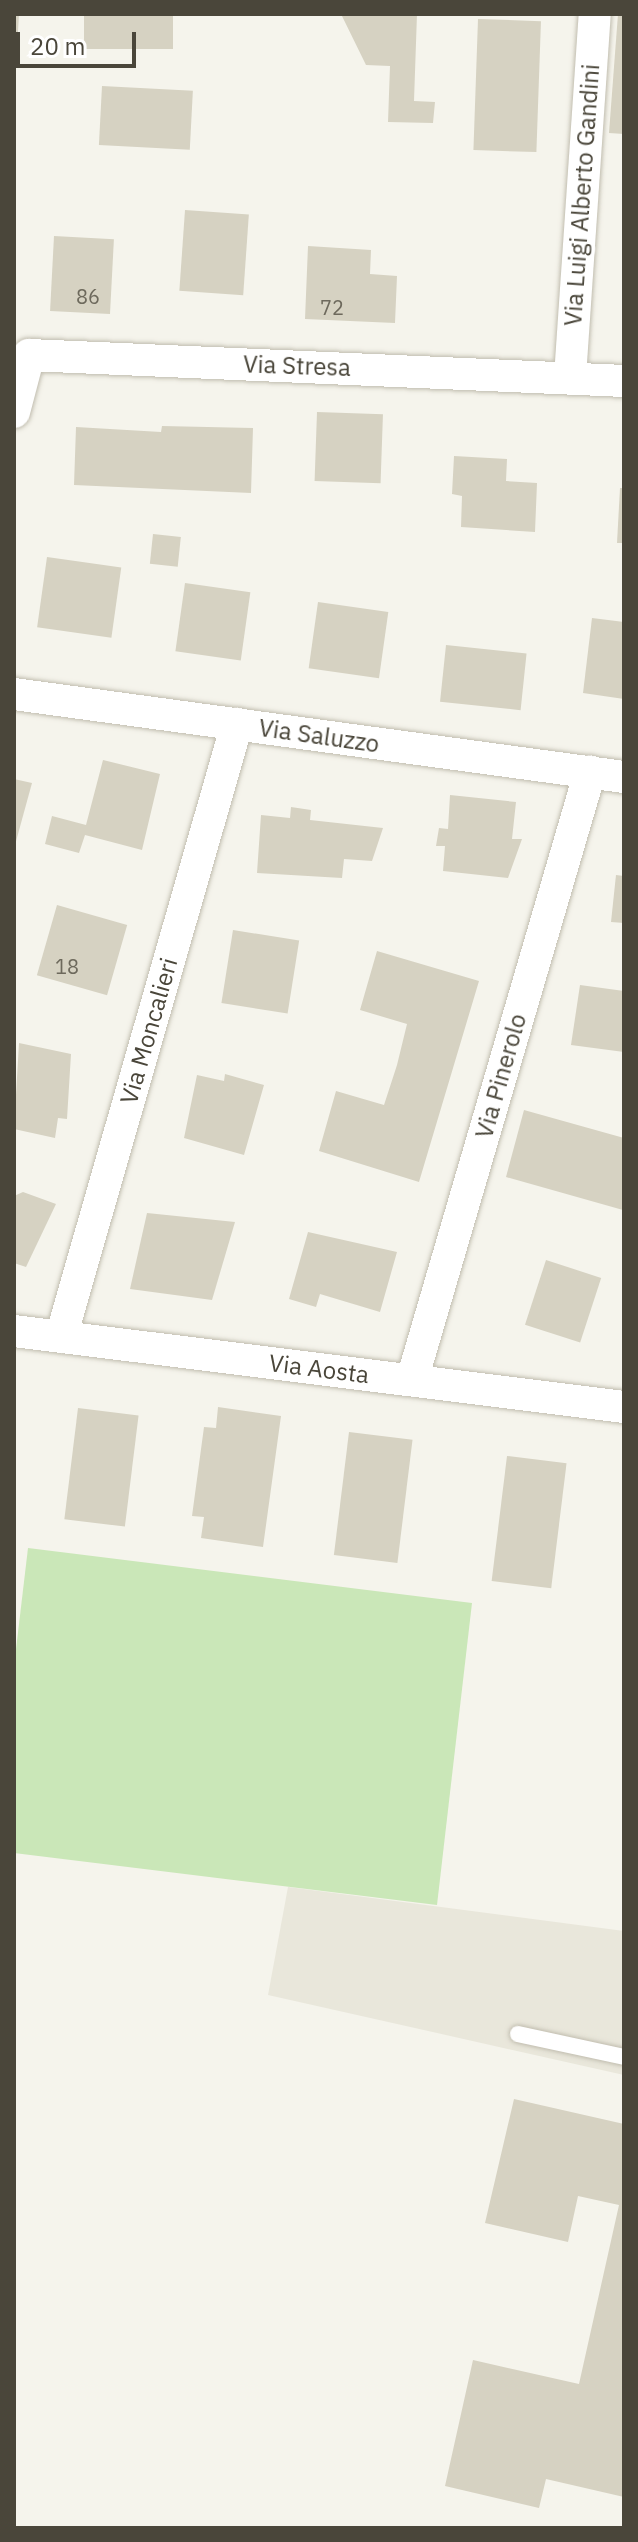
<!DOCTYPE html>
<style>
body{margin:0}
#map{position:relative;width:638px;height:2542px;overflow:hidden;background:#f5f4ec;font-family:"IBM Plex Sans",sans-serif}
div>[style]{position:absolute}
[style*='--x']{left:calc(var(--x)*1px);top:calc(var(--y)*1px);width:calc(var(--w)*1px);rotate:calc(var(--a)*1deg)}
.residential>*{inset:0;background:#e9e7db}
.green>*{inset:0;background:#cae7b8}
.building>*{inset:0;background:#d6d2c2;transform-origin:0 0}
.roads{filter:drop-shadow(0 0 2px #c1bdaf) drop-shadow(0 0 2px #c1bdaf)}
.service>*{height:16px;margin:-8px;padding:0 8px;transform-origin:8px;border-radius:8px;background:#fff}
.minor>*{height:32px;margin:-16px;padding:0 16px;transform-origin:16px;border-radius:16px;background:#fff}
span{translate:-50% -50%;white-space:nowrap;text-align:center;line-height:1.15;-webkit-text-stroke:7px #fff;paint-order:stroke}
.number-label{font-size:20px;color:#6d695c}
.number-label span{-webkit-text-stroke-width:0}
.street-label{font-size:24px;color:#4a463a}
.frame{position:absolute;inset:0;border:16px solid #4a463a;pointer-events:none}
.scale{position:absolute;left:16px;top:32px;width:120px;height:36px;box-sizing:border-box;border:4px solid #4a463a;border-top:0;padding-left:10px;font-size:24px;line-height:28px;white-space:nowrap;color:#4a463a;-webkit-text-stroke:6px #fff;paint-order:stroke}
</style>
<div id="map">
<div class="residential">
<i style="clip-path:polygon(288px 1887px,624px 1931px,624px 2075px,268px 1995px)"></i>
</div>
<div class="green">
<i style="clip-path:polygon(28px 1548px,472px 1603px,437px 1905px,14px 1853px,14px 1666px)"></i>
</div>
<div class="building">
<i style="clip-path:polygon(14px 14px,19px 14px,17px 49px,14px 49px)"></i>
<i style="left:84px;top:14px;width:89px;height:35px"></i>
<i style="clip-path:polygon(341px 14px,417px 14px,414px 101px,435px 102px,433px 123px,388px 122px,390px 66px,366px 65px)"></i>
<i style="clip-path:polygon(618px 14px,624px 14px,624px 134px,609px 133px)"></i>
<i style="left:478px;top:19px;width:63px;height:131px;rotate:2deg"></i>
<i style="left:102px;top:86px;width:91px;height:59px;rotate:3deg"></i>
<i style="left:185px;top:210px;width:64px;height:81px;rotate:4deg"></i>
<i style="left:54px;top:236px;width:60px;height:75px;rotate:3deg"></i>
<i style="clip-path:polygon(308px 246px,371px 250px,370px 274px,397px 276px,395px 323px,305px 319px)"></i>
<i style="left:317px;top:412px;width:66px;height:69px;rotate:2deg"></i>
<i style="clip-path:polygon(162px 426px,253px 428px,251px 493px,74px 485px,76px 427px,161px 432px)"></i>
<i style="clip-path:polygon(454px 456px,507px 459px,506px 481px,537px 483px,535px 532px,461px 527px,462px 496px,452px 494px)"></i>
<i style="clip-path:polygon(620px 488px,624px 488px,624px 543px,617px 543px)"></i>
<i style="left:153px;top:534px;width:28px;height:30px;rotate:6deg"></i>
<i style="left:47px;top:557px;width:75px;height:71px;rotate:8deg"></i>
<i style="left:185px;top:583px;width:66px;height:69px;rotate:8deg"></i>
<i style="left:318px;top:602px;width:71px;height:67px;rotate:8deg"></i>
<i style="clip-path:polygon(592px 618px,624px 622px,624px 699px,583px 693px)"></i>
<i style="left:446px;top:645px;width:81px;height:57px;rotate:6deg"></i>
<i style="clip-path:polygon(103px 760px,160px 774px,142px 850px,85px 835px,79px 853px,45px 844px,52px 816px,86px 825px)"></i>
<i style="clip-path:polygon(14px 779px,32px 783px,15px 845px,14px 845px)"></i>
<i style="clip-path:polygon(450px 795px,516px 802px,512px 839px,522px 839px,508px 878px,443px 871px,445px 846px,436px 846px,439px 828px,448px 829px)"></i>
<i style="clip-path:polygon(291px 807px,311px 810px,310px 820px,383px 828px,372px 861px,344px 859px,342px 878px,257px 873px,261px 815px,290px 818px)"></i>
<i style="clip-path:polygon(616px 875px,624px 876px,624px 923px,611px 922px)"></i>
<i style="left:57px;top:905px;width:73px;height:73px;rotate:16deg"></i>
<i style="left:233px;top:930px;width:67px;height:74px;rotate:9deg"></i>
<i style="clip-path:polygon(377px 951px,479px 981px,419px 1182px,319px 1151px,336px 1091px,384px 1105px,397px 1065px,407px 1024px,360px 1010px)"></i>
<i style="clip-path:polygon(580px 985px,624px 991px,624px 1052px,571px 1045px)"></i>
<i style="clip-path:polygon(19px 1043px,71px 1054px,67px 1119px,58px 1118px,55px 1138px,14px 1129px)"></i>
<i style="clip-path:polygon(225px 1074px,264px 1085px,244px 1155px,184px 1138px,197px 1075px,224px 1081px)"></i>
<i style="clip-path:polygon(524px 1110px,624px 1138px,623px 1210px,506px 1177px)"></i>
<i style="clip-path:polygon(23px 1192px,56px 1204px,26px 1267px,14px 1263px,14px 1196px)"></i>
<i style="clip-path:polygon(147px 1213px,235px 1222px,212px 1300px,130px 1289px)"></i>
<i style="clip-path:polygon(308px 1232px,397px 1252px,380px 1312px,320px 1294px,316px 1307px,289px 1299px)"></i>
<i style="left:546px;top:1260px;width:58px;height:68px;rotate:18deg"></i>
<i style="clip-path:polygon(218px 1407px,281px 1416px,263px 1547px,201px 1538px,204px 1517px,192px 1516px,204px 1427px,216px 1428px)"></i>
<i style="left:78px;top:1408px;width:61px;height:112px;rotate:7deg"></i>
<i style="left:349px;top:1432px;width:64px;height:124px;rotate:7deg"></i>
<i style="left:507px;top:1456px;width:60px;height:126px;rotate:7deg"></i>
<i style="clip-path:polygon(514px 2099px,624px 2124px,624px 2497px,546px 2479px,539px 2508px,445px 2486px,473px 2360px,579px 2384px,619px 2205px,578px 2196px,568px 2242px,485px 2223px)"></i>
</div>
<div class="roads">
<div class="service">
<i style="--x:518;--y:2034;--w:108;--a:12.2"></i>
</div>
<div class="minor">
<i style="--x:570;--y:377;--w:364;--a:-86.1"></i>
<i style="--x:14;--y:412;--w:59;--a:-75.3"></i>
<i style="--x:29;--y:355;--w:596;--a:2.5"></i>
<i style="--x:14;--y:694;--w:616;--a:7.75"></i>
<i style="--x:14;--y:1331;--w:615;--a:7.1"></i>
<i style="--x:61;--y:1337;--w:638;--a:-73.98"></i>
<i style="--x:412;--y:1380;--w:634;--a:-73.68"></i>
</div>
</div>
<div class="number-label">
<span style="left:88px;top:296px">86</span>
<span style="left:332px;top:307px">72</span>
<span style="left:67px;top:966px">18</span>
</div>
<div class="street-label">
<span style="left:582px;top:195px;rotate:-86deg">Via Luigi Alberto Gandini</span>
<span style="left:297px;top:366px;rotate:2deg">Via Stresa</span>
<span style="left:319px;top:736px;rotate:8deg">Via Saluzzo</span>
<span style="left:149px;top:1031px;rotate:-74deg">Via Moncalieri</span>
<span style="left:501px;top:1076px;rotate:-74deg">Via Pinerolo</span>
<span style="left:319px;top:1369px;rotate:7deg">Via Aosta</span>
</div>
<div class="frame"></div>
<div class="scale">20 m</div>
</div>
